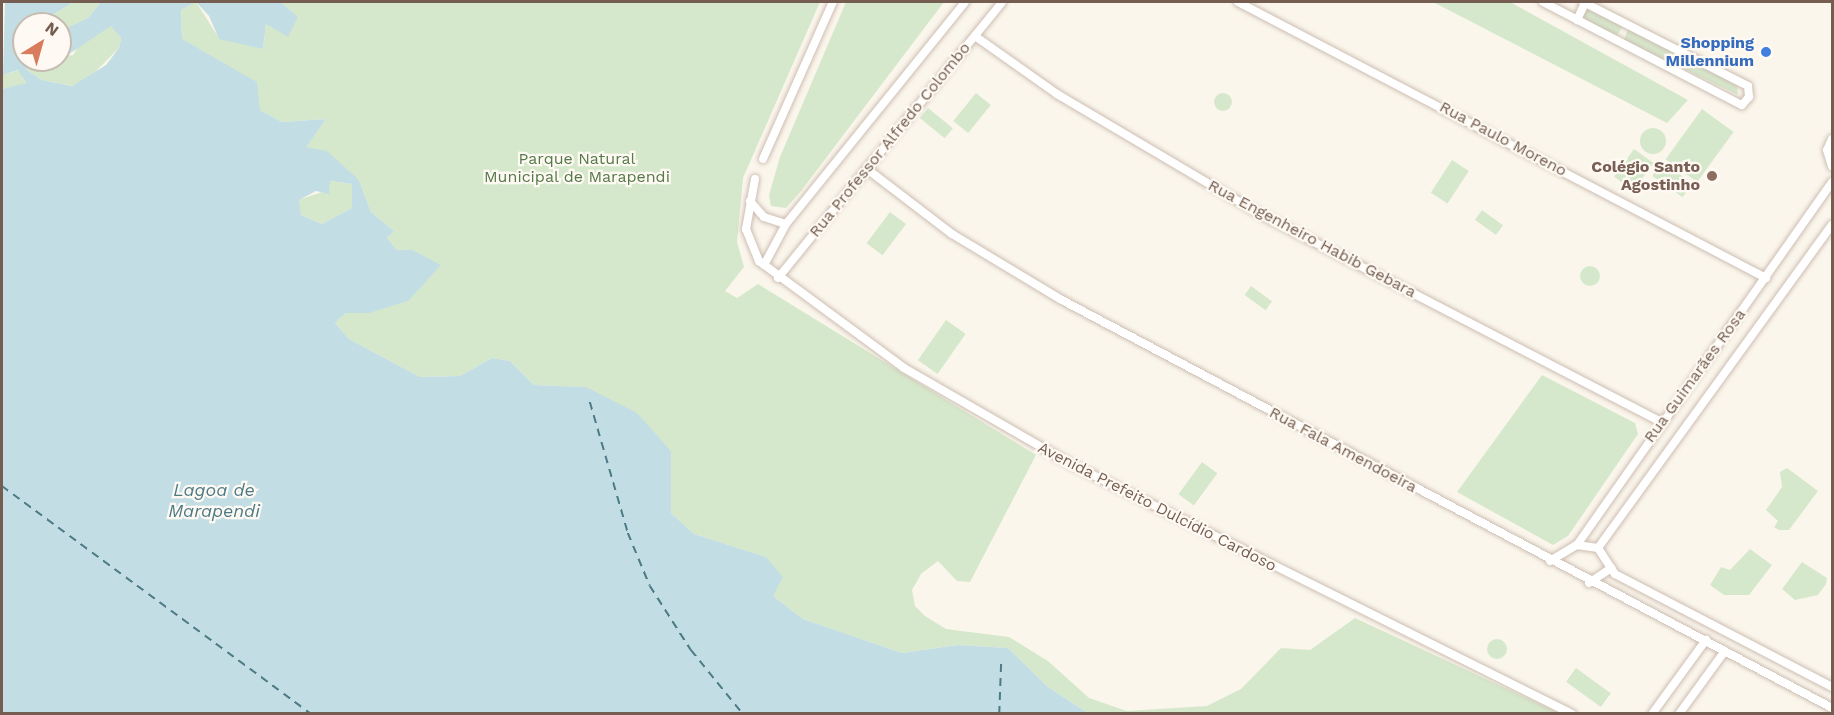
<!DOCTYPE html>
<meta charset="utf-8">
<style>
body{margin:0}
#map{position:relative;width:1834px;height:715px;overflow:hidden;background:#fbf6ec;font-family:"Work Sans",sans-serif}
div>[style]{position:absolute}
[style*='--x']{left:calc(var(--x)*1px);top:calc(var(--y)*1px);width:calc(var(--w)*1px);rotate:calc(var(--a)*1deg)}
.green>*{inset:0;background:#d6e8cb;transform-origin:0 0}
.round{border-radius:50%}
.water>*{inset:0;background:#c2dee4}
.ferry>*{height:1.5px;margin-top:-0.75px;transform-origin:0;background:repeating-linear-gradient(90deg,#4c7a85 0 8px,transparent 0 14px)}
.roads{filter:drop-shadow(0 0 2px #cdbeb3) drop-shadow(0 0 2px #cdbeb3)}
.minor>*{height:8px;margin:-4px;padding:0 4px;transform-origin:4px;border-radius:4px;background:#fff}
.dots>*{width:16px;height:16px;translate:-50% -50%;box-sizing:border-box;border:3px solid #fefaf3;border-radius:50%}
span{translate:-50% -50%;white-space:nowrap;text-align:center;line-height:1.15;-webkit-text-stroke:4.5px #fefaf3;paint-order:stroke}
.shop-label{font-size:16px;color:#366cbe;font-weight:700}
.right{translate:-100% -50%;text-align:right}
.street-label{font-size:16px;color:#755e51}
.park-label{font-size:16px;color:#56794a}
.education-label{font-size:16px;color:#785e54;font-weight:700}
.water-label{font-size:18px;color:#4c7a85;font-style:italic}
.frame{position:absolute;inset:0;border:3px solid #755e51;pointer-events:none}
.north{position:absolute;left:12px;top:12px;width:60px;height:60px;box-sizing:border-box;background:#fefaf3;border:2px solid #c7bcb2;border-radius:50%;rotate:37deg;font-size:16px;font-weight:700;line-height:24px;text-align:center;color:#755e51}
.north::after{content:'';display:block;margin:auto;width:21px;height:27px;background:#d97c5e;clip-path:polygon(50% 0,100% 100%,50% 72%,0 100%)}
</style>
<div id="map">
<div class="green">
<i style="clip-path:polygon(74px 2px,101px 2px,88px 18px,63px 30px,60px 24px,37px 24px)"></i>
<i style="clip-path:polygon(196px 2px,219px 38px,263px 49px,266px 24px,298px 17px,281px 2px,820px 2px,743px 178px,737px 242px,744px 267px,725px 291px,737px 298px,758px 284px,1036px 455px,970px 582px,957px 581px,938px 561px,921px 574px,912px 590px,915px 606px,925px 616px,946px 629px,1009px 637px,1048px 661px,1089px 698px,1127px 711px,1207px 706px,1241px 689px,1281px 648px,1310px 650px,1355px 618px,1559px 713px,1088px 713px,1048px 687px,1008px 648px,957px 645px,902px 653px,803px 619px,773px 596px,766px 557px,694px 534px,671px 513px,671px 451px,582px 387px,534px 385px,510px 361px,492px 358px,460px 376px,420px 377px,349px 339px,335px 323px,346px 313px,369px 313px,412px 250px,397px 250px,387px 238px,394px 231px,371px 212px,359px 180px,305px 147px,326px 119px,282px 122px,260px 110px,182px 39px,181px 10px)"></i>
<i style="clip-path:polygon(846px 2px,944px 2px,801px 191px,786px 208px,771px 206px,769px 195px,780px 157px)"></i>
<i style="clip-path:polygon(1433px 2px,1510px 2px,1688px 100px,1667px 123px)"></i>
<i style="clip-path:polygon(1586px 7px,1622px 27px,1617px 36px,1582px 19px)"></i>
<i style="clip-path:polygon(111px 25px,121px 38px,119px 48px,85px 82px,72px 86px,42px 80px,27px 70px,25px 64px,34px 60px,73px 55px,81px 41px)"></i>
<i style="clip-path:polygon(1628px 29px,1737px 86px,1738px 95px,1624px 40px)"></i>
<i style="clip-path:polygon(2px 46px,3px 75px,19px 70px,26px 84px,2px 89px)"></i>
<i style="left:976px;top:93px;width:19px;height:36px;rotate:39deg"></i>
<i class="round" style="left:1214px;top:93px;width:18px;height:18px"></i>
<i style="left:928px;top:108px;width:32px;height:13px;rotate:39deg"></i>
<i style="left:1702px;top:109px;width:39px;height:62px;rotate:36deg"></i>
<i class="round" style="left:1640px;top:128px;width:26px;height:26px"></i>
<i style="left:1634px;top:149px;width:24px;height:34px;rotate:36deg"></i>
<i style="left:1452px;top:160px;width:20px;height:39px;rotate:33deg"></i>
<i style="left:1662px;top:162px;width:37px;height:17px;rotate:35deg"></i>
<i style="clip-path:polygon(330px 181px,352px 184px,352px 208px,322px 224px,301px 215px,298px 200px,322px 192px)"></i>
<i style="left:1482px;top:210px;width:26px;height:12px;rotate:36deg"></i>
<i style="left:890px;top:212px;width:20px;height:39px;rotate:37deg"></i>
<i class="round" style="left:1580px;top:266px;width:20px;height:20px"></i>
<i style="left:1251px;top:286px;width:26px;height:11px;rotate:36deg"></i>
<i style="left:946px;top:320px;width:24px;height:49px;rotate:35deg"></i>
<i style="clip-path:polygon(1542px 375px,1635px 423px,1638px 434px,1568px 536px,1553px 545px,1457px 492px)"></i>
<i style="left:1202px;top:462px;width:19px;height:40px;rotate:36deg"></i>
<i style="clip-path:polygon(1787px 468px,1818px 491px,1789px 530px,1779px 530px,1774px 527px,1778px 521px,1766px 510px,1782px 487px,1780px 472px)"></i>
<i style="clip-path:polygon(1750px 549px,1772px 565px,1749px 595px,1724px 595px,1710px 585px,1721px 567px,1730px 570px)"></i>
<i style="clip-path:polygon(1802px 562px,1827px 578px,1826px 584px,1818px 595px,1795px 600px,1782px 589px)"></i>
<i class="round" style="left:1487px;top:639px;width:20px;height:20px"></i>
<i style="left:1576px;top:668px;width:43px;height:17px;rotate:36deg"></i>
</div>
<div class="water">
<i style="clip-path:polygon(evenodd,5px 2px,74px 2px,37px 24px,24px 24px,24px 60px,34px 60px,25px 64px,27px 70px,42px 80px,72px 86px,106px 65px,119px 48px,121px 38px,111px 26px,60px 60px,60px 31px,88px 18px,101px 2px,281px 2px,298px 17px,288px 37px,266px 24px,263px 49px,219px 39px,209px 16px,196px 2px,181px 10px,182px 39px,257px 82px,260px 110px,282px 122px,326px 119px,306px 147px,327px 151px,359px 180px,371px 212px,394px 231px,387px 238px,397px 250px,412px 250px,441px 265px,408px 301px,369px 313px,346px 313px,335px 323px,349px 339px,420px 377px,460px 376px,492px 358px,510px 361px,534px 385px,586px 387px,637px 413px,671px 451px,671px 513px,694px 534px,766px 557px,783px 577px,773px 596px,803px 619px,902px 653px,957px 645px,1008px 648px,1048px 687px,1088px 713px,2px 713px,2px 89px,26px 83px,18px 70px,3px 75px,5px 2px,330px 181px,352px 184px,352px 208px,322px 224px,301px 215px,299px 200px,316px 191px,329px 194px,330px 181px)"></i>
</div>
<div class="ferry">
<i style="--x:590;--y:402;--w:136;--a:73.8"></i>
<i style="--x:628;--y:533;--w:57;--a:67.5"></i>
<i style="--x:650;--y:586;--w:76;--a:57.4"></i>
<i style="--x:691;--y:650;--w:82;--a:50.9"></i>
<i style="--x:2;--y:486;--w:384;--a:36.4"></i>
<i style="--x:999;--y:714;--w:54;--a:-87.9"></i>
</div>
<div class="roads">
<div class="minor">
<i style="--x:1238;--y:2;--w:596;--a:27.6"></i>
<i style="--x:1543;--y:2;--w:224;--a:27.4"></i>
<i style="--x:1742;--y:105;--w:11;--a:-49"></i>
<i style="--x:1749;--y:97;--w:11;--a:-95"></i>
<i style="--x:1748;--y:86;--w:185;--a:-153"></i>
<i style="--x:1577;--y:20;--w:19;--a:-65"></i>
<i style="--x:975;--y:36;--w:100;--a:35.3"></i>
<i style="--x:1057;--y:94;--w:236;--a:30.6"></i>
<i style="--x:1260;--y:214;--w:452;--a:27.4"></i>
<i style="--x:1832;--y:139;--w:12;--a:114"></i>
<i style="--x:1827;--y:150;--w:17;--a:73"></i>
<i style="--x:763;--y:159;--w:172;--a:-66"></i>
<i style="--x:867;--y:169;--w:107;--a:37.4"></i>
<i style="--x:952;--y:234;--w:126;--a:31"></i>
<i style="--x:1060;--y:299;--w:874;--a:27.91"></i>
<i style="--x:755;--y:179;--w:51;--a:100.2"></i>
<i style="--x:746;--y:229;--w:35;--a:68"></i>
<i style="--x:759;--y:261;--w:180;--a:36.4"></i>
<i style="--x:904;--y:368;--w:195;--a:29.9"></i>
<i style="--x:1073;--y:465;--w:558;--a:26.52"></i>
<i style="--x:750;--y:201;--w:21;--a:49"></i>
<i style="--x:764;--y:217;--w:23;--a:18"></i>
<i style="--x:764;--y:265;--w:47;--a:-61.8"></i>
<i style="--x:786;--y:224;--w:285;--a:-51.1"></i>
<i style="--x:778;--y:278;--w:355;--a:-50.9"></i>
<i style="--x:1577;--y:545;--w:21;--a:8"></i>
<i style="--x:1598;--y:548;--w:31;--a:57"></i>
<i style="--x:1615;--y:574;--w:245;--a:27.5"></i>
<i style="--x:1598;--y:548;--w:399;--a:-54.1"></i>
<i style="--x:1550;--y:561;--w:31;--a:-31"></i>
<i style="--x:1577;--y:545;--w:444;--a:-54.9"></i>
<i style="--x:1589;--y:583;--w:27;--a:-34"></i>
<i style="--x:1652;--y:714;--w:92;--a:-53.9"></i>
<i style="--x:1679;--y:714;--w:78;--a:-53.9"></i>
</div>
</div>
<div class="dots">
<i style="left:1766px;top:52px;background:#3f7fe0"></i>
<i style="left:1712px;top:176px;background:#8d6e63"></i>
</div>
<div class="shop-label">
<span class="right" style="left:1754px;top:52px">Shopping<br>Millennium</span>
</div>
<div class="street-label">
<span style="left:1503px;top:139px;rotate:28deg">Rua Paulo Moreno</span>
<span style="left:890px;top:140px;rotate:-51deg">Rua Professor Alfredo Colombo</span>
<span style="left:1312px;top:239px;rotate:28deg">Rua Engenheiro Habib Gebara</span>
<span style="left:1695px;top:376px;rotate:-54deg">Rua Guimarães Rosa</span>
<span style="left:1343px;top:450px;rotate:28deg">Rua Fala Amendoeira</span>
<span style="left:1157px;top:507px;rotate:27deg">Avenida Prefeito Dulcídio Cardoso</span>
</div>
<div class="park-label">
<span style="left:577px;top:168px">Parque Natural<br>Municipal de Marapendi</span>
</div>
<div class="education-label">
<span class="right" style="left:1700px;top:176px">Colégio Santo<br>Agostinho</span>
</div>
<div class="water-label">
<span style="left:214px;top:501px">Lagoa de<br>Marapendi</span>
</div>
<div class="frame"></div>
<div class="north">N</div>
</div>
